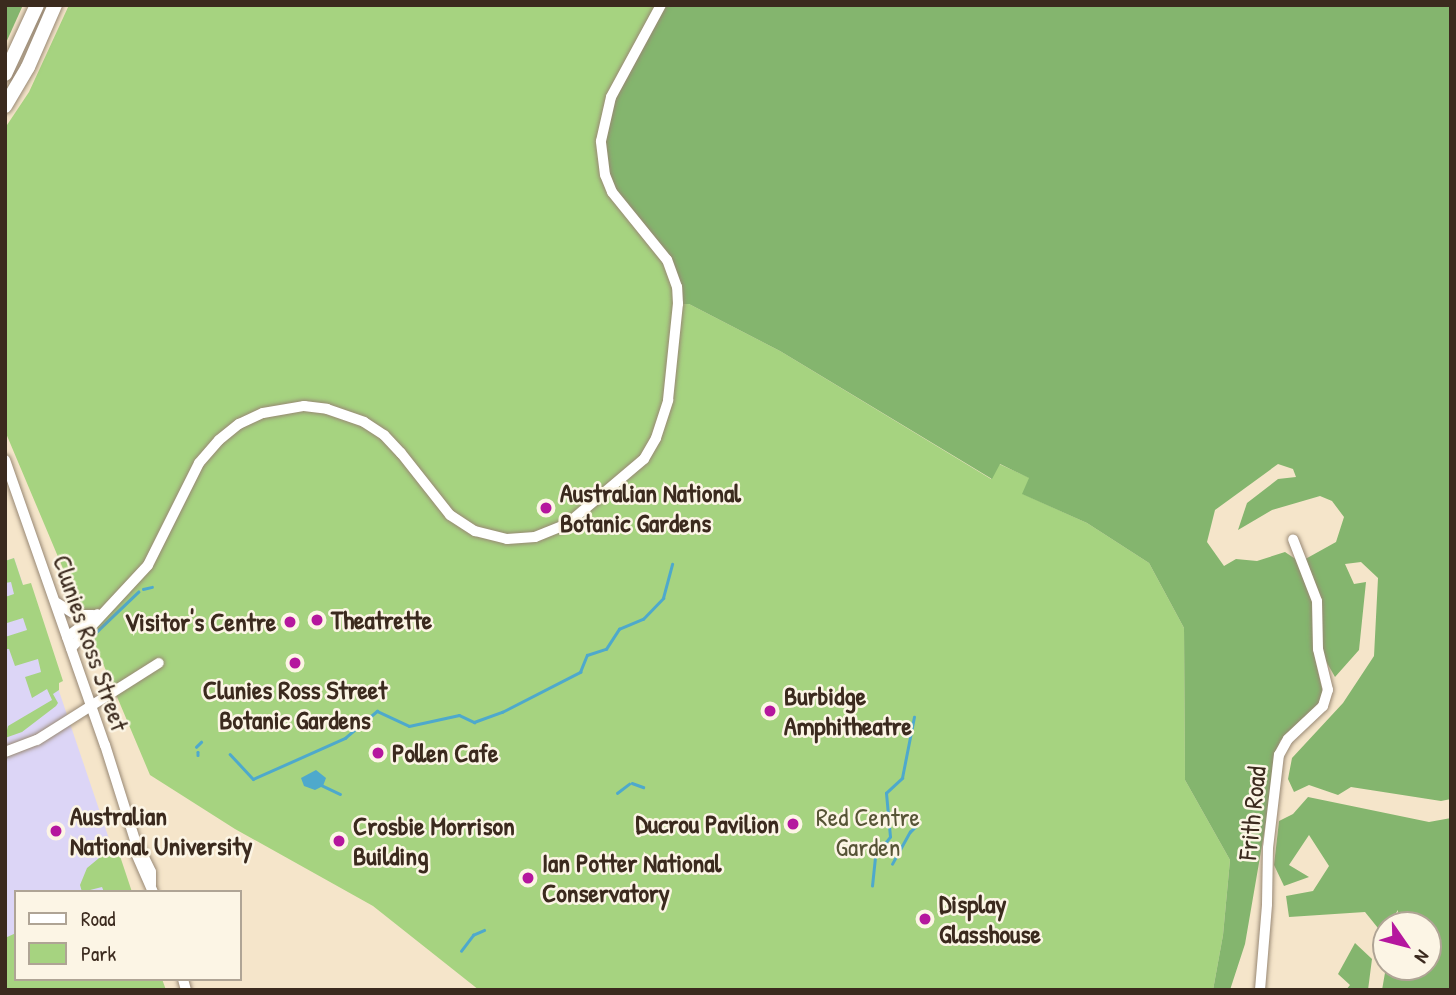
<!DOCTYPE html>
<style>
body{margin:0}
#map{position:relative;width:1456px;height:995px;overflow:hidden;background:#f5e5ca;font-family:"Patrick Hand",sans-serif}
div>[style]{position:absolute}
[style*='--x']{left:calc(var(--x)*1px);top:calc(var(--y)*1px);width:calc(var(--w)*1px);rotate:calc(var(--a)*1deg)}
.built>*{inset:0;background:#dcd5f6}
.green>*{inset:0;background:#a6d380}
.forest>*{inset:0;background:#84b56e}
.water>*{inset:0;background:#4ea9cc}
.stream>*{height:2.5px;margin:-1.25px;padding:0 1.25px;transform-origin:1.25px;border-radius:1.25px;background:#4ea9cc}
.roads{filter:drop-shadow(0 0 2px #988874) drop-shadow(0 0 2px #988874)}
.minor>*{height:10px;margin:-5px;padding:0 5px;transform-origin:5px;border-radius:5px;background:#fff}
.highway>*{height:14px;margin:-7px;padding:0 7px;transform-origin:7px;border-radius:7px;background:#fff}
.dots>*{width:19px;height:19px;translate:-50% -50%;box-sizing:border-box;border:4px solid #fcf5e5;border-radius:50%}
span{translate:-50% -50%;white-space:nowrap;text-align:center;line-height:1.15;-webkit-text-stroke:5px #fcf5e5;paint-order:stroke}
.poi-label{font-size:26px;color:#3b2a1e;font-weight:700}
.left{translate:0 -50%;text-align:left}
.right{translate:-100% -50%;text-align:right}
.street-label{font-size:26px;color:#3b2a1e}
.park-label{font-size:26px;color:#565436}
.frame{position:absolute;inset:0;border:7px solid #3b2a1e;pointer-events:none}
.legend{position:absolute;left:14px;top:890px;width:228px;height:91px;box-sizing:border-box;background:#fcf5e5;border:2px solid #afa495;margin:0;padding:9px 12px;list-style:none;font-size:21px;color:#3b2a1e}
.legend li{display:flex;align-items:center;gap:14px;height:35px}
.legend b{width:35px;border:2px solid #afa495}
.north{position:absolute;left:1372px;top:911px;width:70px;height:70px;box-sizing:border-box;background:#fcf5e5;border:2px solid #afa495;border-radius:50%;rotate:125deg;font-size:19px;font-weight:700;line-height:28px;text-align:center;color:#3b2a1e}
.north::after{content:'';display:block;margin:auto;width:24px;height:32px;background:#b5179e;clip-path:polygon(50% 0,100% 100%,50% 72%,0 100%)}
</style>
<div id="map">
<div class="built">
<i style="clip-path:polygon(14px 558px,127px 892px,16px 892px,16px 979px,158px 979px,161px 990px,5px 990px,5px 561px)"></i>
</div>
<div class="green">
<i style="clip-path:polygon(69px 5px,661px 5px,670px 267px,689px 304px,780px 351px,991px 479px,999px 464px,1030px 478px,1023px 494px,1087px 523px,1149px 563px,1184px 628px,1185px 780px,1230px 860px,1223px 935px,1213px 990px,479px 990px,373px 906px,235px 829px,150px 775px,5px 431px,5px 128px,29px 92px)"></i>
<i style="clip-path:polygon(14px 558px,23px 585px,31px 583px,63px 681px,59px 683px,59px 690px,53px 694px,58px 703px,56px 706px,22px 732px,5px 738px,8px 726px,52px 700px,47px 689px,32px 698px,25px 677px,41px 672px,38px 659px,15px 666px,9px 649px,5px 649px,5px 637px,27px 630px,23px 618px,7px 623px,5px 617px,5px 597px,14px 594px,11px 582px,5px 583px,5px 561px)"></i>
<i style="clip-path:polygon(116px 844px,132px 892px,104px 892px,102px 887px,82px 892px,80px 885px,87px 868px)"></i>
<i style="clip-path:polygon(16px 933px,16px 979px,162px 979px,166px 990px,5px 990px,5px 938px)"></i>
</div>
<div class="forest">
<i style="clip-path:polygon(5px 5px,23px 5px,5px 45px)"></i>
<i style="clip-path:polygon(evenodd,661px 5px,1451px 5px,1451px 799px,1441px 801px,1351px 787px,1338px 795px,1309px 785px,1294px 792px,1288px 779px,1292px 758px,1343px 703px,1374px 656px,1378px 578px,1361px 562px,1345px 564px,1354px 584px,1366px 582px,1359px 650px,1335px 677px,1319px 649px,1319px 625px,1313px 649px,1323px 693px,1317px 709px,1280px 741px,1245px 944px,1230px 990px,1213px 990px,1223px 935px,1230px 860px,1185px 780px,1184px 628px,1149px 563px,1087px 523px,1022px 494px,1029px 478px,1000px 464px,992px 479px,780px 351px,689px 304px,678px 304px,670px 267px,612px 192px,602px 126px,661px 5px,1278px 464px,1293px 469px,1296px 477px,1278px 479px,1247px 503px,1238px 530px,1272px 510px,1320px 496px,1332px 501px,1344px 517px,1336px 542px,1300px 562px,1285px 552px,1257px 561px,1236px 559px,1224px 566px,1207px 542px,1215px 510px,1278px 464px)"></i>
<i style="clip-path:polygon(1308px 797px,1429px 822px,1451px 818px,1451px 990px,1382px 990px,1386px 967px,1428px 967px,1428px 925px,1397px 925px,1398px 910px,1382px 933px,1365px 912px,1289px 917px,1286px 896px,1313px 891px,1329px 866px,1309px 835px,1289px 865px,1309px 877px,1284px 886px,1274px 865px,1279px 821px,1293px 814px)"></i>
<i style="clip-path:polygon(1355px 943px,1372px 959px,1368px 990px,1346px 990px,1350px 985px,1338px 974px)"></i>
</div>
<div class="water">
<i style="clip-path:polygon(316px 770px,326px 778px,323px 786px,315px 790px,304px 786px,301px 778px)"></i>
</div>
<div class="stream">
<i style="--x:143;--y:589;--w:9;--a:-13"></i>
<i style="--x:87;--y:654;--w:19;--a:-74"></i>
<i style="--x:92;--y:636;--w:64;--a:-43.7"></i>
<i style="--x:196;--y:747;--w:7;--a:-45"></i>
<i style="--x:198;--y:752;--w:3;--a:90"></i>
<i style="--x:230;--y:754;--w:34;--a:47"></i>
<i style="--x:253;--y:779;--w:101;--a:-24"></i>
<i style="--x:345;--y:738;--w:42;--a:-40.2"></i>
<i style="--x:377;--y:711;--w:35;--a:25"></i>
<i style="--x:409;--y:726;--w:51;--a:-12.4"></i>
<i style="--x:459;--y:715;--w:17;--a:25"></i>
<i style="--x:474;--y:722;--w:30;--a:-20"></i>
<i style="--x:502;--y:712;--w:88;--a:-27.1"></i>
<i style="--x:580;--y:672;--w:18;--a:-68"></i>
<i style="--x:587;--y:655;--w:20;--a:-18"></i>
<i style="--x:606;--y:649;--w:24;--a:-57"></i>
<i style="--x:619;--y:629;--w:26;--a:-23"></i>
<i style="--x:643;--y:619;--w:29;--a:-46"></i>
<i style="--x:663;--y:598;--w:35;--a:-75"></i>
<i style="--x:632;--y:783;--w:12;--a:20"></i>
<i style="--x:321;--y:785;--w:21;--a:25"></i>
<i style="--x:617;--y:793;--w:15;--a:-37"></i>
<i style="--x:892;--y:864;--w:37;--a:-61"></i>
<i style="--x:910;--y:832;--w:11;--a:-45"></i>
<i style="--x:872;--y:886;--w:30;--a:-84"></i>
<i style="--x:875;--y:856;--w:24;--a:-52"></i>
<i style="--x:890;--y:837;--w:44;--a:-95.2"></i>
<i style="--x:886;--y:793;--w:22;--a:-43"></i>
<i style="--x:902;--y:778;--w:62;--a:-78.9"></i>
<i style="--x:461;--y:951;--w:20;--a:-53"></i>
<i style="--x:473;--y:935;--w:12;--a:-24"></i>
</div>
<div class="roads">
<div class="minor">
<i style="--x:5;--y:460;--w:302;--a:70.7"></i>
<i style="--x:105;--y:745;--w:100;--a:72.5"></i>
<i style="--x:135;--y:840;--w:11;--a:90"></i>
<i style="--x:135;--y:851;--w:45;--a:66.3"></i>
<i style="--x:57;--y:603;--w:22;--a:32"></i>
<i style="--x:76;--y:615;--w:17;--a:0"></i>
<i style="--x:67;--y:637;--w:38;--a:-37"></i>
<i style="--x:71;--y:648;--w:113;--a:-47.1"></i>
<i style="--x:148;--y:565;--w:114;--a:-63.4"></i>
<i style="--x:199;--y:463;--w:30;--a:-49"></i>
<i style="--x:219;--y:440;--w:26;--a:-39"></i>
<i style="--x:239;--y:424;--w:26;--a:-25"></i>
<i style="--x:263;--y:413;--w:42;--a:-9.7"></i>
<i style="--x:304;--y:406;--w:23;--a:7"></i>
<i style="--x:327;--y:409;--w:39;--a:19"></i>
<i style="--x:364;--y:422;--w:24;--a:33"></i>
<i style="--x:384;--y:435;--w:25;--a:47"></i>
<i style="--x:401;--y:453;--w:79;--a:51.7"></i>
<i style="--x:450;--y:515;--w:30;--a:33"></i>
<i style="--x:475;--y:531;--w:33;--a:14"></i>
<i style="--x:507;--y:539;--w:28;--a:-4"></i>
<i style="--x:535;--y:537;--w:35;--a:-22"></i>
<i style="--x:567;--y:524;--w:101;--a:-40.2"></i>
<i style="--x:644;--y:459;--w:24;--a:-60"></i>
<i style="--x:656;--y:438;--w:40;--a:-72"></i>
<i style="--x:668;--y:400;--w:97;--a:-84.1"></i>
<i style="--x:678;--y:304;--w:17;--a:-93"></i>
<i style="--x:677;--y:287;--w:29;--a:-110"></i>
<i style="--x:667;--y:260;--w:87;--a:-129"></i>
<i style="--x:612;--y:192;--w:18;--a:-112"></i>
<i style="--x:605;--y:175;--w:34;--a:-97"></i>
<i style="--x:601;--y:141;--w:45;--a:-77.2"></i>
<i style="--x:611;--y:97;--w:105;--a:-61.5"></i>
<i style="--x:5;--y:752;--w:34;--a:-21"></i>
<i style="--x:37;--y:740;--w:144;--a:-32.3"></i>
<i style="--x:136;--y:841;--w:34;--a:64"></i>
<i style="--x:151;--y:872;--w:13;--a:90"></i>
<i style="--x:183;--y:979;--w:11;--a:75"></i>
<i style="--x:1260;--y:990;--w:86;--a:-85.3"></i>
<i style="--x:1267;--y:904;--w:56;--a:-89"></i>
<i style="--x:1268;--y:848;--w:94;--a:-83.3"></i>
<i style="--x:1279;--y:755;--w:18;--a:-61"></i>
<i style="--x:1288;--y:739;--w:48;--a:-43.3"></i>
<i style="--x:1323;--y:706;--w:17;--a:-73"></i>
<i style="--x:1328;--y:690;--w:42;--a:-103.7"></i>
<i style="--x:1318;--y:649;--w:48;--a:-91.2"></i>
<i style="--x:1317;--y:601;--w:66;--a:-111.2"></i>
</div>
<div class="highway">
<i style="--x:5;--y:74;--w:76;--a:-65.1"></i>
<i style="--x:5;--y:106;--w:45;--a:-59.5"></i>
<i style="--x:28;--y:67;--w:68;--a:-66.5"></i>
</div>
</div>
<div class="dots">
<i style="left:546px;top:508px;background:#b5179e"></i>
<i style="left:317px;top:620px;background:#b5179e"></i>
<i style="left:290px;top:622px;background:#b5179e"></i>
<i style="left:295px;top:663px;background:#b5179e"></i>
<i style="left:770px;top:711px;background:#b5179e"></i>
<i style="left:378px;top:753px;background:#b5179e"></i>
<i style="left:793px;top:824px;background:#b5179e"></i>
<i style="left:56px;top:831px;background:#b5179e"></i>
<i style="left:339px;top:841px;background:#b5179e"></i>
<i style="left:528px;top:878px;background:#b5179e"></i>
<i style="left:925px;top:919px;background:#b5179e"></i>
</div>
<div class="poi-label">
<span class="left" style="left:560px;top:508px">Australian National<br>Botanic Gardens</span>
<span class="left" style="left:331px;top:620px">Theatrette</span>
<span class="right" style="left:276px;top:622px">Visitor's Centre</span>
<span style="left:295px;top:705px">Clunies Ross Street<br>Botanic Gardens</span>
<span class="left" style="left:784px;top:711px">Burbidge<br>Amphitheatre</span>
<span class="left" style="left:392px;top:753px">Pollen Cafe</span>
<span class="left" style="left:70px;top:831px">Australian<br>National University</span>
<span class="right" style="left:779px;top:824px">Ducrou Pavilion</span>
<span class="left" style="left:353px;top:841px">Crosbie Morrison<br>Building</span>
<span class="left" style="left:542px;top:878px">Ian Potter National<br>Conservatory</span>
<span class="left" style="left:939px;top:919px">Display<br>Glasshouse</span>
</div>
<div class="street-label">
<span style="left:91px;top:643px;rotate:71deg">Clunies Ross Street</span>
<span style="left:1252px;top:813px;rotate:-84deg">Frith Road</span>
</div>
<div class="park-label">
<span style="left:868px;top:832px">Red Centre<br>Garden</span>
</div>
<div class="frame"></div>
<ul class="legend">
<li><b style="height:9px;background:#fff"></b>Road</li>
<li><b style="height:19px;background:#a6d380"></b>Park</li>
</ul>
<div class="north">N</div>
</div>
